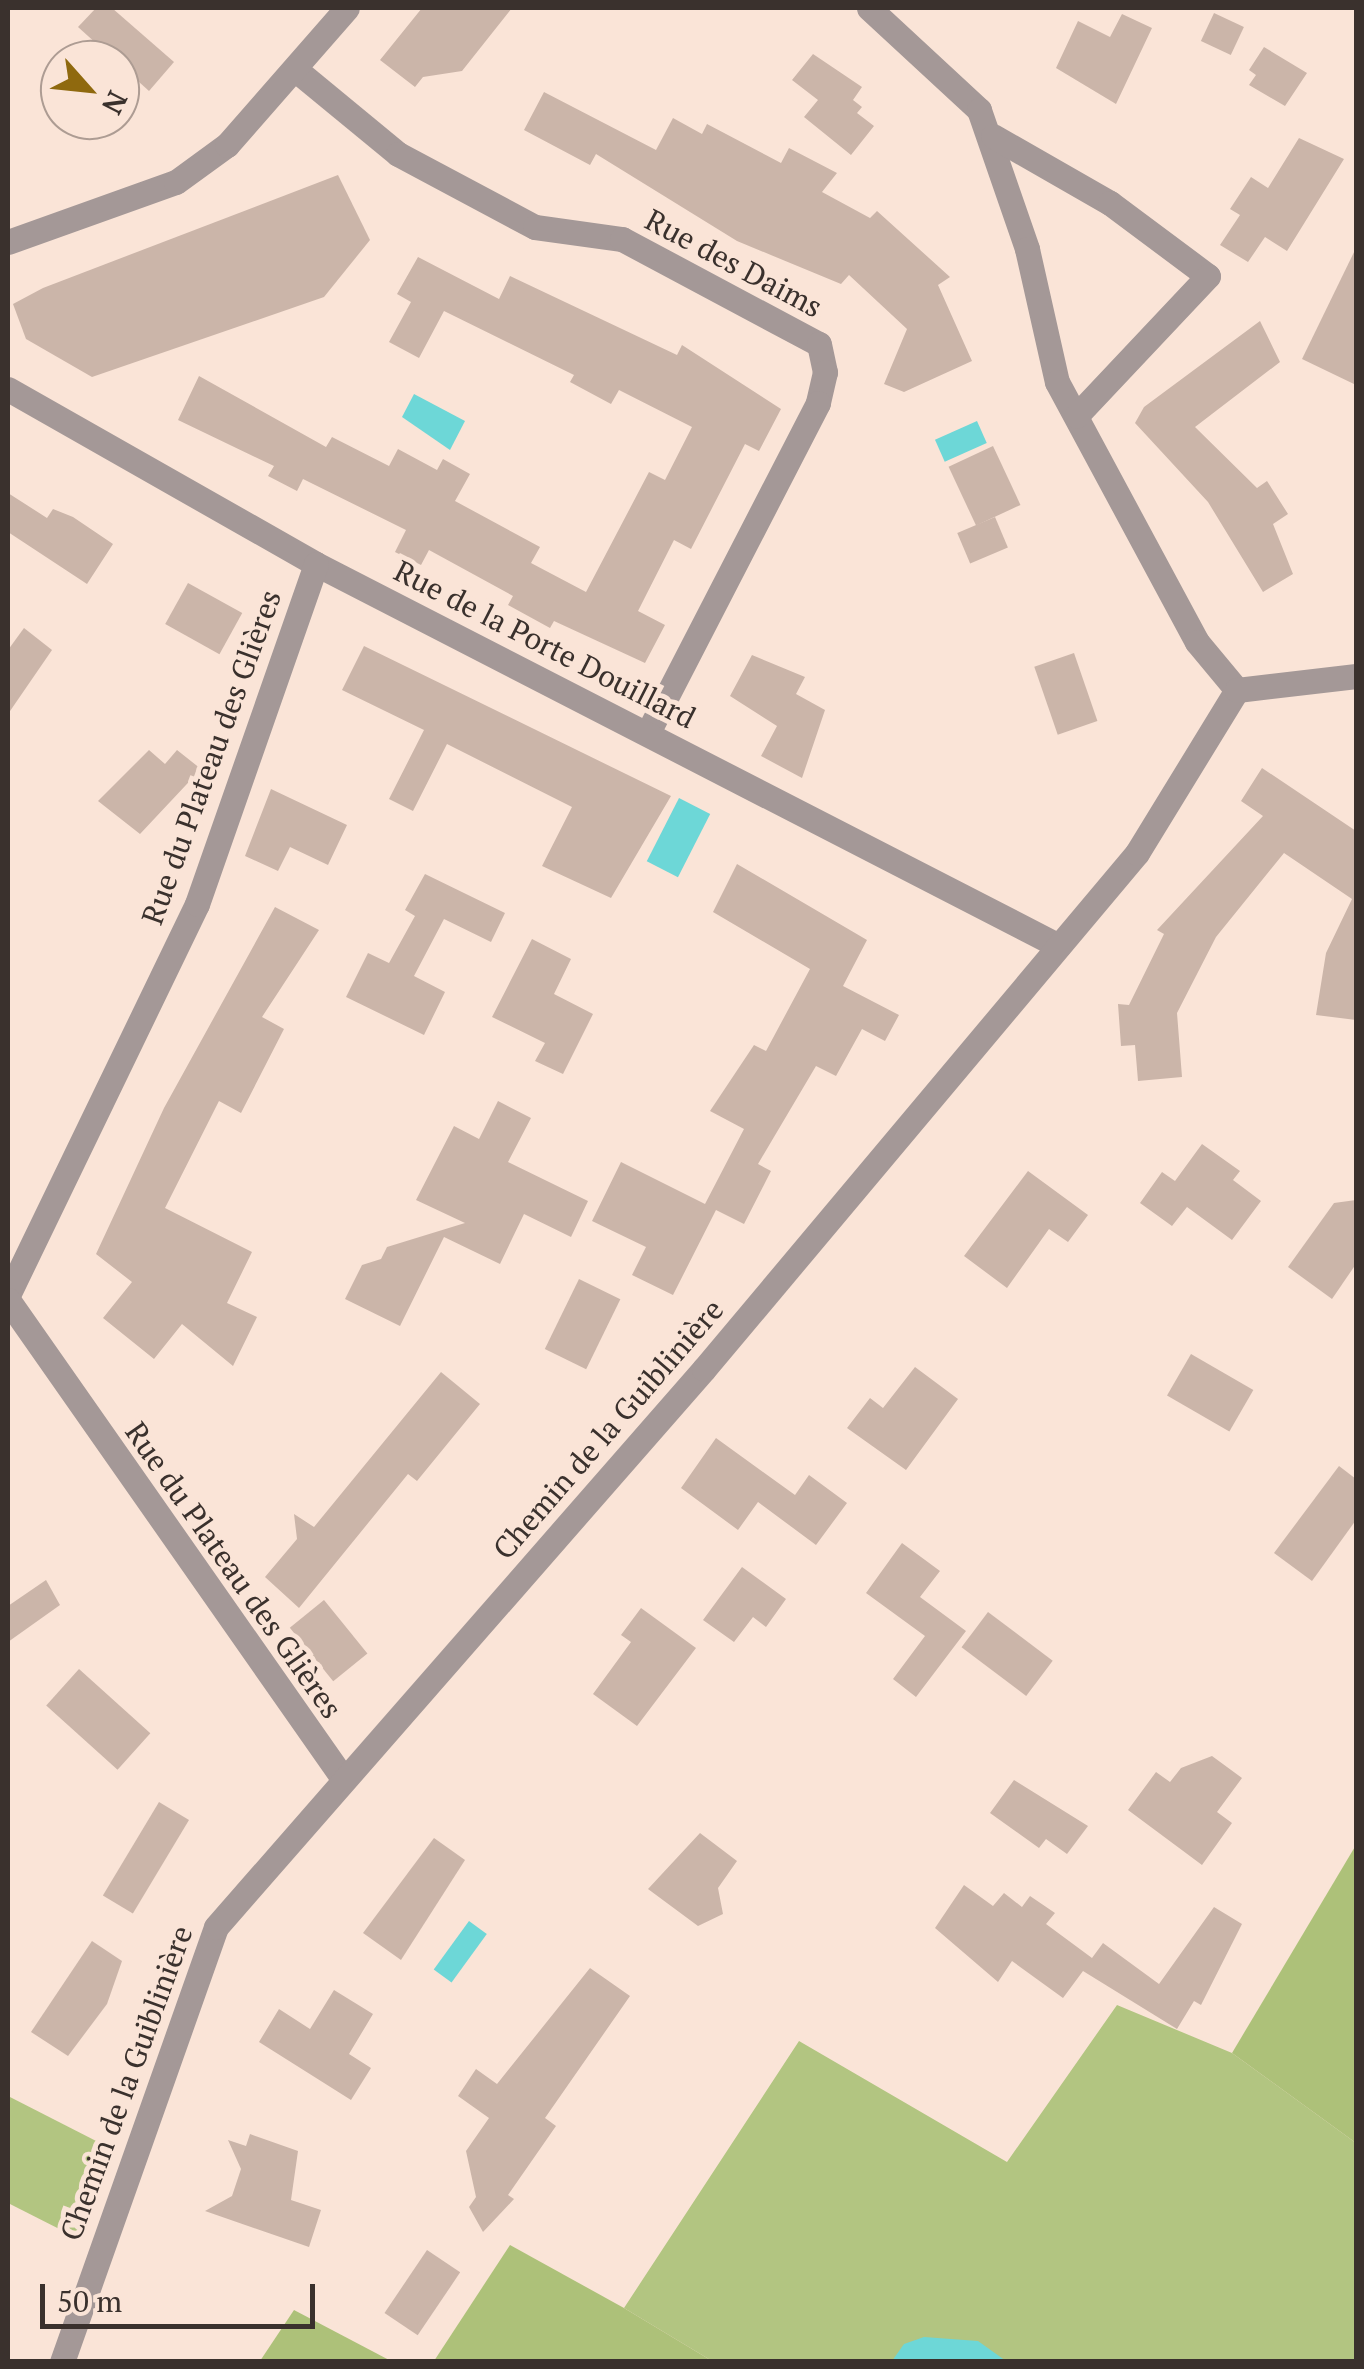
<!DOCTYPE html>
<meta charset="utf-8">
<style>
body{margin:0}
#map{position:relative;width:1364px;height:2369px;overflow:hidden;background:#fae4d7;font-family:"PT Serif",serif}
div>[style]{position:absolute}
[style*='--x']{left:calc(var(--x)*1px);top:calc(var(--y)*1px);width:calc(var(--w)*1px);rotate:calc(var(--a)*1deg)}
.green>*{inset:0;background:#b2c581}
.forest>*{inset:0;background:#adc179}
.water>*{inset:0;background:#6dd7d7;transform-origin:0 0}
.building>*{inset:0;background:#cbb5a9;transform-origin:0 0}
.minor>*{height:25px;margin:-12.5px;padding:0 12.5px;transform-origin:12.5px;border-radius:12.5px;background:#a49897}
span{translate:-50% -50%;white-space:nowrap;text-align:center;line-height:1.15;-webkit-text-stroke:10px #fae4d7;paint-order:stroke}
.street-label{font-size:30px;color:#3a312d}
.frame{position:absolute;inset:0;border:10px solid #3a312d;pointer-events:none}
.north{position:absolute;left:40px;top:40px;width:100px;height:100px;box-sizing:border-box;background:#fae4d7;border:2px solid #ad9c93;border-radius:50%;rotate:117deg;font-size:28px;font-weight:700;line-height:40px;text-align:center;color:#3a312d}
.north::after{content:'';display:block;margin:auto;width:35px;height:45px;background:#8f690e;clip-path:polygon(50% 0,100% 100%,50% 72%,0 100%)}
.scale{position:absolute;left:40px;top:2284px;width:275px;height:45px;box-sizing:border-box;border:5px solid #3a312d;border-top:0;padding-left:12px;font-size:30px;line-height:35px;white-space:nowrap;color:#3a312d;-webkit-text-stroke:8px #fae4d7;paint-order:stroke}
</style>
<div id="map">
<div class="green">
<i style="clip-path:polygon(1117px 2005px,1232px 2053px,1356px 2143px,1356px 2361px,712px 2361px,624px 2308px,799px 2041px,1007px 2162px)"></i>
<i style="clip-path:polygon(8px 2096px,102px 2144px,81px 2240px,8px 2203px)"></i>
</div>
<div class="forest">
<i style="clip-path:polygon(1356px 1845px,1356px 2143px,1232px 2053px)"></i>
<i style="clip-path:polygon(510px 2245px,624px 2308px,712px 2361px,434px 2361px)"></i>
<i style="clip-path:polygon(294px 2310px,391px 2361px,260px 2361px)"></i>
</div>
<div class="water">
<i style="clip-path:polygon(414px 394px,465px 421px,450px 450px,402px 417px)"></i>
<i style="left:977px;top:421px;width:24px;height:46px;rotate:66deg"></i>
<i style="left:679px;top:798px;width:35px;height:71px;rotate:27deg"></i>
<i style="left:469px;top:1921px;width:22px;height:60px;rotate:36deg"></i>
<i style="clip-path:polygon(924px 2337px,978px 2341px,1006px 2361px,892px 2361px,904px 2344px)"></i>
</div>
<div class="building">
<i style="clip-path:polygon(96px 8px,112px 8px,174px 62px,149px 91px,78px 27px)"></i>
<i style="clip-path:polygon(422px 8px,512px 8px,462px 71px,423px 77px,415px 87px,380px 60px)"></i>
<i style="left:1214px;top:13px;width:33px;height:31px;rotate:25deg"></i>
<i style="clip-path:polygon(1122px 14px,1152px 28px,1116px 104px,1056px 68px,1078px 21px,1110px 37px)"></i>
<i style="clip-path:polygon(1264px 47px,1307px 73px,1285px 106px,1249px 85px,1256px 75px,1249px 70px)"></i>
<i style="clip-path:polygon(813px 54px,862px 87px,853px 100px,862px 107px,857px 113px,874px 126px,851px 155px,804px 117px,818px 100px,792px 80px)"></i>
<i style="clip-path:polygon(544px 92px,656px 150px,673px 118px,702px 134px,707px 124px,781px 163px,789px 148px,837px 173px,822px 192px,870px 218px,877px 211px,950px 277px,938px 285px,972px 361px,904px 392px,884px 384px,907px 329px,849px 275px,841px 284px,737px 241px,596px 154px,590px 165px,524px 130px)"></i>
<i style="clip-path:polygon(1299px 138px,1344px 159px,1287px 251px,1265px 237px,1248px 262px,1220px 245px,1240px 215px,1230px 209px,1251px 177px,1268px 188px)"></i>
<i style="clip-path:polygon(338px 175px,370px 240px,324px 297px,92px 377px,26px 339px,13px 304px,43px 288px)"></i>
<i style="clip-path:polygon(1356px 248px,1356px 385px,1302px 359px)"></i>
<i style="clip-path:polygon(418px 257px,499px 299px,510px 276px,677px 355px,682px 345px,781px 409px,759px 451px,745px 444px,691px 549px,674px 540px,638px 611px,665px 625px,645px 663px,554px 621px,550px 628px,508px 605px,513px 596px,429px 550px,421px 565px,395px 552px,406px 530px,303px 479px,297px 491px,268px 476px,274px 466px,178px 420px,199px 376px,326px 447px,332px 437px,389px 466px,398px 449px,437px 470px,443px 459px,470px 474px,455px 501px,540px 547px,531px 563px,586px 592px,649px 472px,665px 480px,692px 427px,619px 390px,611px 404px,570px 382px,574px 375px,444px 311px,419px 358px,389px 342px,411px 302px,397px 294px)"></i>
<i style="clip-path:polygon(1260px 321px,1280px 362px,1195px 427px,1257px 488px,1267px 481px,1288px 514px,1273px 524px,1293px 574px,1263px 592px,1208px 502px,1135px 423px,1144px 407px)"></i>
<i style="left:993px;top:446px;width:65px;height:49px;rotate:65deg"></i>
<i style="clip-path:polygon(8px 493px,47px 518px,53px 509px,73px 517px,113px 544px,87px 584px,8px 532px)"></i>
<i style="left:995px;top:517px;width:33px;height:41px;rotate:67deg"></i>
<i style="left:188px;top:583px;width:62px;height:47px;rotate:29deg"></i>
<i style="clip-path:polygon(24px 628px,52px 650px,8px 714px,8px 650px)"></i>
<i style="clip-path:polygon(364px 646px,671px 796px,611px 898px,542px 866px,572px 807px,447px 744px,413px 811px,389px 799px,424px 730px,342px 690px)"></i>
<i style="left:1074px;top:653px;width:72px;height:42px;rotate:71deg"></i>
<i style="clip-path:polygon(752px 655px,805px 677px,796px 694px,825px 710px,802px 778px,761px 756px,777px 726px,730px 696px)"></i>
<i style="clip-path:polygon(149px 750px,165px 764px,177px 750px,201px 769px,140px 834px,98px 801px)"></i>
<i style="clip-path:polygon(1262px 768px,1356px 831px,1356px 1020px,1316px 1015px,1326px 953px,1352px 899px,1284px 853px,1216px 937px,1177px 1013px,1182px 1077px,1138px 1081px,1135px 1045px,1121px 1046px,1118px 1004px,1129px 1005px,1164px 934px,1157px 930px,1263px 816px,1241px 801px)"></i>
<i style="clip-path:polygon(271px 789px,347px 825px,328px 865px,290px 847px,278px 871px,245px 856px)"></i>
<i style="clip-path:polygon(737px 864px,867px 940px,843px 986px,899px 1015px,885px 1041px,862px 1029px,836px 1076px,816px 1066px,758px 1164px,771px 1171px,744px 1224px,716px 1210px,673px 1295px,632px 1275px,646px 1247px,592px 1221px,621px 1162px,705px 1204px,744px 1129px,710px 1111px,754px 1045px,766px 1051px,810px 969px,713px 912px)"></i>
<i style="clip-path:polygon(425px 874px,505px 913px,491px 942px,444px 919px,414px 976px,445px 992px,424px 1035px,346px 997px,368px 953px,389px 963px,415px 916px,405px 910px)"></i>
<i style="clip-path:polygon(275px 907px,319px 930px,262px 1017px,284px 1029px,241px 1113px,219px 1101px,165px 1208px,252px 1252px,227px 1303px,257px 1317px,233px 1366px,182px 1324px,154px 1359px,103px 1318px,132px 1282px,96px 1254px,164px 1108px)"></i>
<i style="clip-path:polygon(532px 939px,571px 959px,554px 994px,593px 1014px,563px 1074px,535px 1061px,545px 1043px,492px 1017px)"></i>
<i style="clip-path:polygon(498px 1101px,531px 1118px,508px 1162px,588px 1201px,571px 1237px,524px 1214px,500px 1264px,444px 1237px,400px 1326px,345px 1299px,362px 1265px,381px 1259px,387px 1247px,465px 1223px,416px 1200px,454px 1126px,479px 1139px)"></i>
<i style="clip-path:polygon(1202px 1144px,1240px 1171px,1233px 1180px,1261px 1201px,1232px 1240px,1187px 1207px,1172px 1226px,1140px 1203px,1162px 1172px,1175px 1181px)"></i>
<i style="clip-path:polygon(1028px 1171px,1088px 1215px,1068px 1242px,1049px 1229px,1007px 1288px,964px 1256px)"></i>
<i style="clip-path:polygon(1356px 1200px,1356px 1264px,1332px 1299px,1288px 1267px,1334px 1203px)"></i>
<i style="left:579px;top:1279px;width:46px;height:78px;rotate:26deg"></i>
<i style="left:1191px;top:1354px;width:72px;height:48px;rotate:30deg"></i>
<i style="clip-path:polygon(915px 1367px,958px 1399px,906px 1470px,847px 1428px,870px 1398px,883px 1408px)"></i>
<i style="clip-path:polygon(441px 1372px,480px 1404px,417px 1481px,408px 1474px,299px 1608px,265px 1577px,297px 1539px,294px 1514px,314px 1527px)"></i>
<i style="clip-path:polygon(716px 1438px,795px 1495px,809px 1475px,847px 1503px,816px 1545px,758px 1502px,738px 1530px,681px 1488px)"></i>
<i style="clip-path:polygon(1339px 1466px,1356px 1479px,1356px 1520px,1312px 1581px,1274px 1553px)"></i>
<i style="clip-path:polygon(902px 1543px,940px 1571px,920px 1597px,966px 1631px,916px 1697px,893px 1679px,925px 1636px,866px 1593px)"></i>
<i style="clip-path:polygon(742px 1567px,786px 1599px,766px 1627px,753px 1617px,734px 1642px,703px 1620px)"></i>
<i style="clip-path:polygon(46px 1580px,60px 1605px,8px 1642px,8px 1606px)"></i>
<i style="left:324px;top:1600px;width:69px;height:44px;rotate:51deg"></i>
<i style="clip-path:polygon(641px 1608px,696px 1648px,637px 1726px,593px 1694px,631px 1642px,621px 1635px)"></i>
<i style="left:988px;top:1612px;width:81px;height:44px;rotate:37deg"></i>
<i style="left:79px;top:1669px;width:96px;height:49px;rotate:42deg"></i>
<i style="clip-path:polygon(1212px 1756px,1242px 1778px,1217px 1812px,1232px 1823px,1202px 1865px,1128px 1810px,1156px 1772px,1170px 1782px,1181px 1768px)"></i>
<i style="clip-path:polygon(1014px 1780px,1088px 1826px,1067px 1854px,1046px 1839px,1039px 1848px,990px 1813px)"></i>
<i style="left:159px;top:1802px;width:35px;height:109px;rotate:31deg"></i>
<i style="clip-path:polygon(700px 1833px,737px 1861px,718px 1888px,723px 1914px,698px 1926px,648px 1889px)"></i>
<i style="clip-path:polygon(434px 1838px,465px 1860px,401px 1960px,363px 1933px)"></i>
<i style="clip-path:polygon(964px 1885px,993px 1906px,1004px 1893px,1022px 1907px,1030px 1896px,1055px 1913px,1046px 1924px,1092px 1958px,1103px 1943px,1159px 1984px,1214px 1907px,1242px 1924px,1201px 2005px,1194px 2001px,1177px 2029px,1083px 1971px,1063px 1998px,1012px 1961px,998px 1982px,935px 1928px)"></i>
<i style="clip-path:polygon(92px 1941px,122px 1961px,107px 2004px,68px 2056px,31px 2032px)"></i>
<i style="clip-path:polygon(590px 1968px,630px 1996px,545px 2118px,556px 2126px,508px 2195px,514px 2199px,483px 2232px,469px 2207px,476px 2197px,466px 2151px,489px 2118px,458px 2096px,476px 2069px,497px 2084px)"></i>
<i style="clip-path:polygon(334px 1990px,373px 2014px,349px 2054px,371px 2068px,351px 2100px,259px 2042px,279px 2009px,310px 2029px)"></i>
<i style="clip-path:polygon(250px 2134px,298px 2151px,291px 2200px,321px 2210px,309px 2247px,205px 2211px,232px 2196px,241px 2169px,228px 2140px,246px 2146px)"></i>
<i style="left:427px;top:2250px;width:40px;height:76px;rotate:34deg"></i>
</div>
<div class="minor">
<i style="--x:869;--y:8;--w:150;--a:42.8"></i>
<i style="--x:979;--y:110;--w:147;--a:70.9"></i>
<i style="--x:1027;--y:249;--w:136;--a:77.3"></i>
<i style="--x:1057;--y:382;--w:295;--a:61.7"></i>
<i style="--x:1197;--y:642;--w:62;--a:50.2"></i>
<i style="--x:296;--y:70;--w:132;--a:39.5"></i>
<i style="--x:398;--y:154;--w:155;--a:28.1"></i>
<i style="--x:535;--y:227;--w:88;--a:7.9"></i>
<i style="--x:622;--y:239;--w:223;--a:28.1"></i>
<i style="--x:819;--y:344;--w:29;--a:78"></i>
<i style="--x:825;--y:372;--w:32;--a:103"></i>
<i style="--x:818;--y:403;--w:371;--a:117.3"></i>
<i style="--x:993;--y:136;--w:135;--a:29.8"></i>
<i style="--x:1110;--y:203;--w:122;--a:36.7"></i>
<i style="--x:1208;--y:276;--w:192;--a:133.3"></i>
<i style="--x:8;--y:242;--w:178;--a:-19.7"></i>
<i style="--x:176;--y:182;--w:63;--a:-36"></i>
<i style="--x:227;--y:145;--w:182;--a:-48.8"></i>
<i style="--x:8;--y:389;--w:354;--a:29.6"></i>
<i style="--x:316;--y:564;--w:835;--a:27.21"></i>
<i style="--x:8;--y:1295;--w:434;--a:-64.2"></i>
<i style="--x:197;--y:904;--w:360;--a:-70.7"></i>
<i style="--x:8;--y:1300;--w:582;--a:55"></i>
<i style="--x:62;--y:2362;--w:461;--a:-70.5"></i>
<i style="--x:216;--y:1927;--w:741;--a:-48.83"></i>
<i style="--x:704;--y:1369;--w:674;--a:-50"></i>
<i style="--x:1137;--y:853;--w:191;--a:-58.5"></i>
<i style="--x:1237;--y:690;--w:120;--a:-6.7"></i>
</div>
<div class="street-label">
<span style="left:734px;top:263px;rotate:28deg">Rue des Daims</span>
<span style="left:545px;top:644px;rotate:27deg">Rue de la Porte Douillard</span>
<span style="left:211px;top:757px;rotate:-70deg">Rue du Plateau des Glières</span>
<span style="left:608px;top:1429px;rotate:-49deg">Chemin de la Guiblinière</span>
<span style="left:234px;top:1570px;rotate:55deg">Rue du Plateau des Glières</span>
<span style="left:126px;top:2083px;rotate:-70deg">Chemin de la Guiblinière</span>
</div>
<div class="frame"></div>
<div class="north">N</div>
<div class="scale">50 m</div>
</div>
